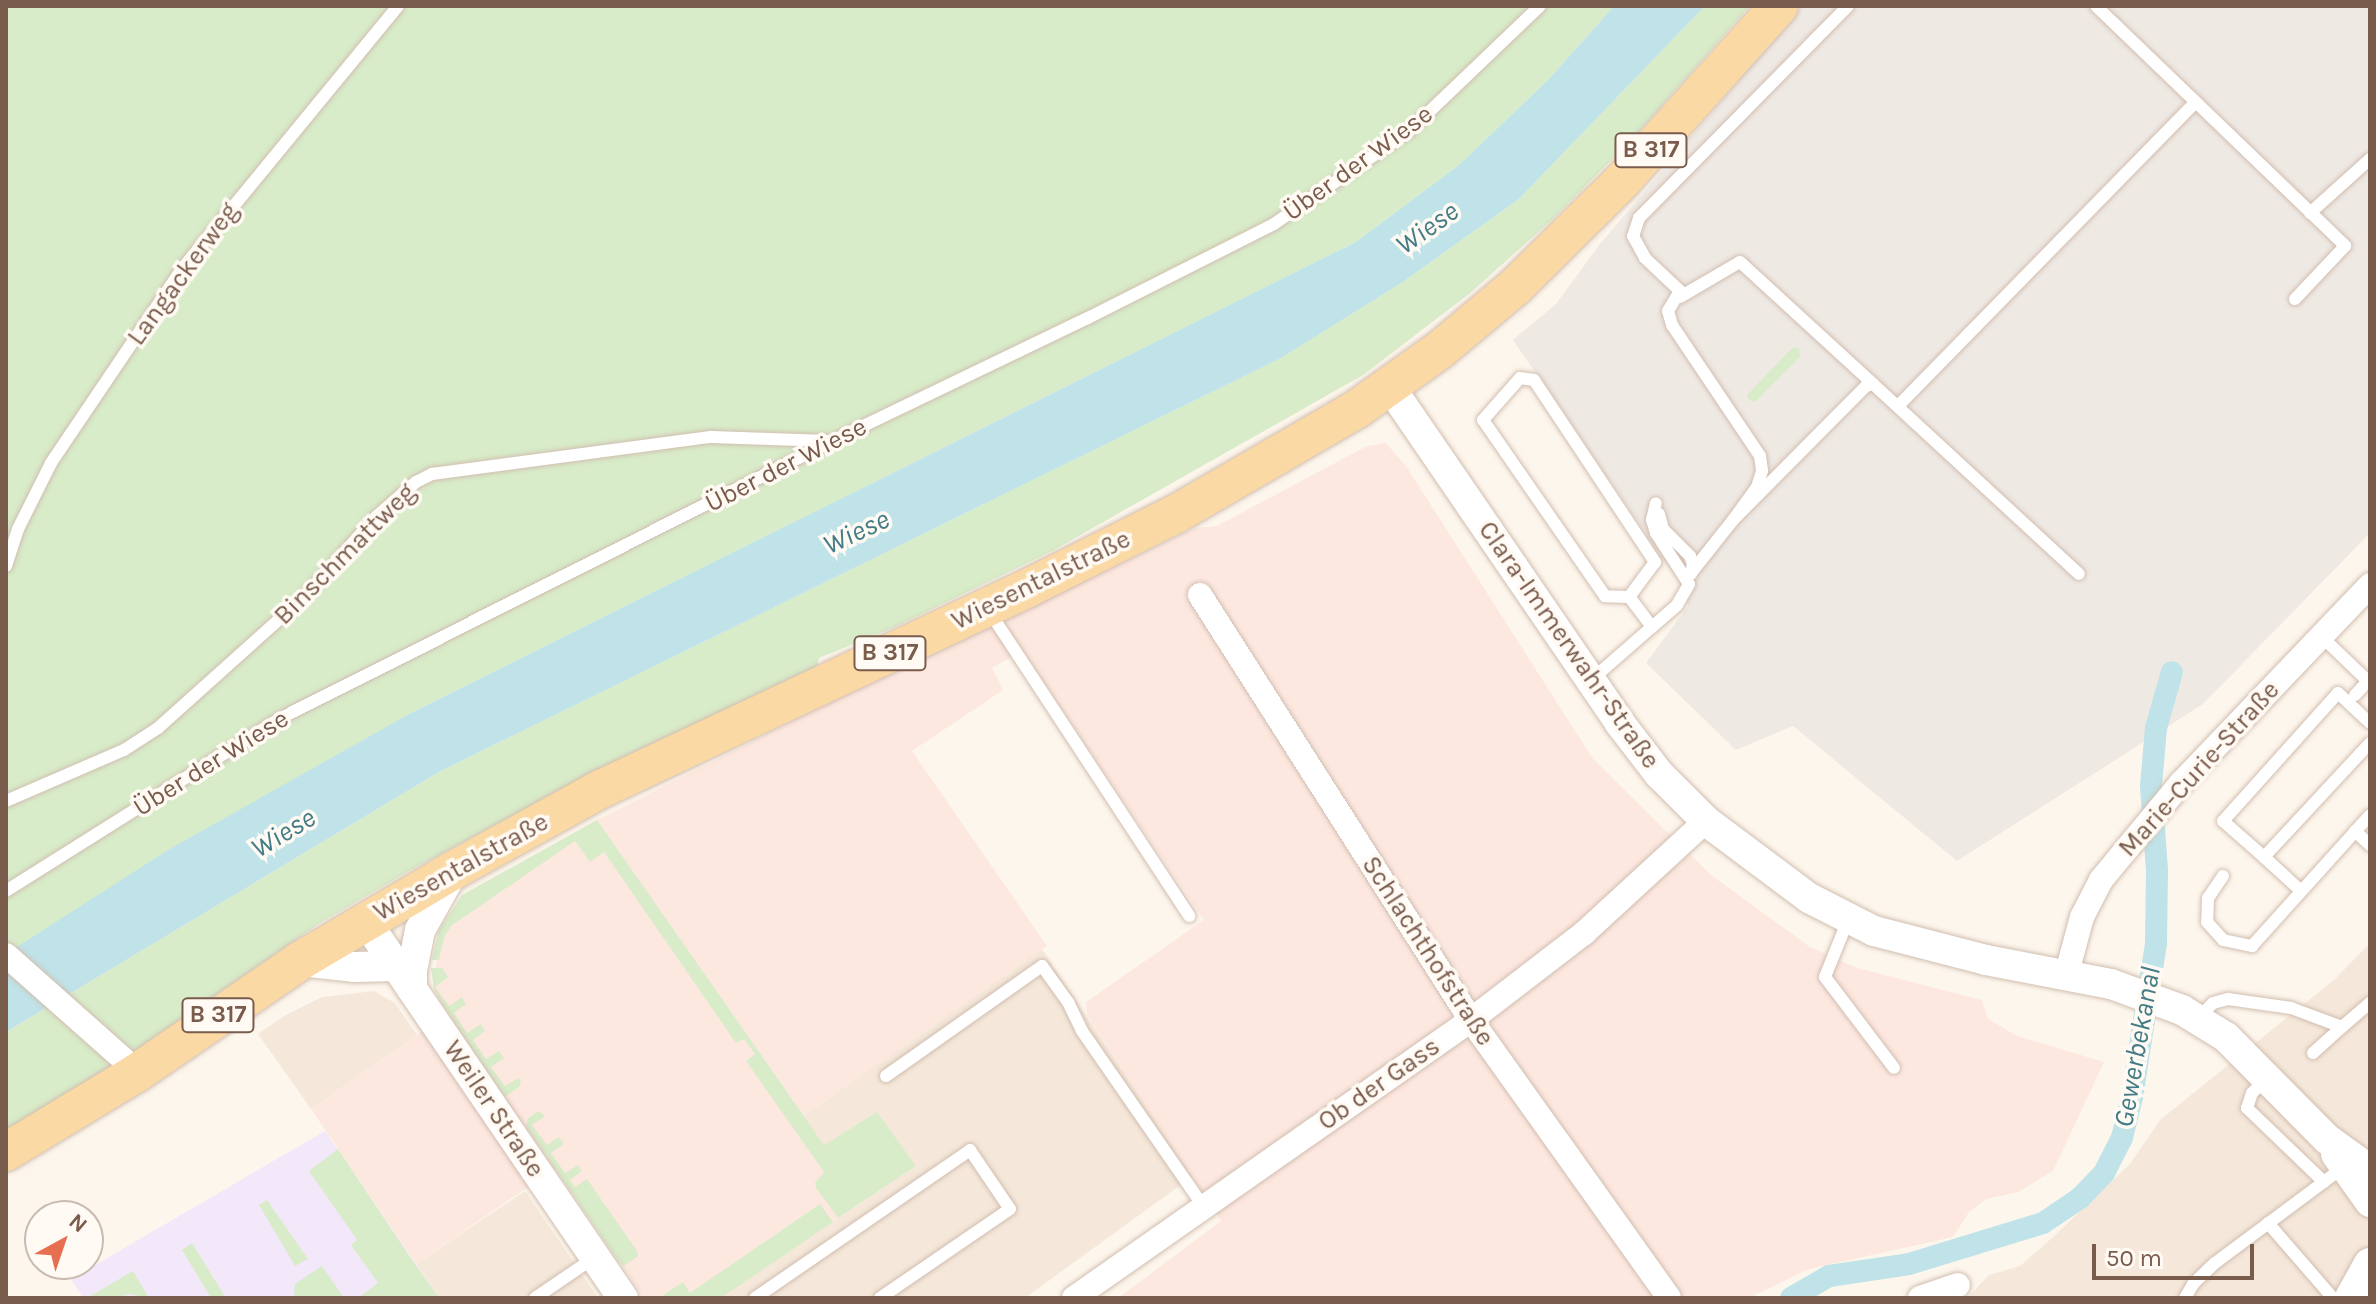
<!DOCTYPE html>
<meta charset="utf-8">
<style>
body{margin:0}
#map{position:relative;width:2376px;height:1304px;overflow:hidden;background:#fdf6ec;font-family:Karla,sans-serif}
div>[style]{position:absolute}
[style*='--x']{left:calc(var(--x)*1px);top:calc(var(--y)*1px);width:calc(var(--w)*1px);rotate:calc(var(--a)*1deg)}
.residential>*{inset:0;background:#f5e8da}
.commercial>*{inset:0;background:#fde8e0}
.industrial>*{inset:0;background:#efe9e4}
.education>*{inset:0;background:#f3e8fa}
.green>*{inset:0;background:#d8ecc9}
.water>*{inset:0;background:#bfe3e8}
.canal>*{height:22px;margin:-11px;padding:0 11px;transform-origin:11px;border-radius:11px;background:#bfe3e8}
.roads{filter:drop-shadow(0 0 2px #d1beb0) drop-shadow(0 0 2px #d1beb0)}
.service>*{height:12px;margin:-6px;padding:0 6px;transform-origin:6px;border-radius:6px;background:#fff}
.minor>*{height:24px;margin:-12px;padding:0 12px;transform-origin:12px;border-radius:12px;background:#fff}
.tertiary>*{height:30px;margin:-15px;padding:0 15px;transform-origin:15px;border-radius:15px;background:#fff}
.secondary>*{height:34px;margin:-17px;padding:0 17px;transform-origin:17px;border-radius:17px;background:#fff}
.primary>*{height:38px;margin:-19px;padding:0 19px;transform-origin:19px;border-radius:19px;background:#fbd9a5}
span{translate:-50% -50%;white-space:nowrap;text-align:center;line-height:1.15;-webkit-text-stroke:7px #fffaf3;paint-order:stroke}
.shield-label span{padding:2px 6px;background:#fffaf3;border:2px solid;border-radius:6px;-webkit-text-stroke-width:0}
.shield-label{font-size:24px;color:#7a5c4d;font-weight:700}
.street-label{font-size:26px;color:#7a5c4d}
.water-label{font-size:28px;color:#437c86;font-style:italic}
.frame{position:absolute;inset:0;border:8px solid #7a5c4d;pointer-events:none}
.north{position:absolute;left:24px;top:1200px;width:80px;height:80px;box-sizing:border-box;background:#fffaf3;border:2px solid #cabbb1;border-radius:50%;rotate:40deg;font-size:22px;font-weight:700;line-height:32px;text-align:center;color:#7a5c4d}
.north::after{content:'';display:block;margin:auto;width:28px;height:36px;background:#e76f51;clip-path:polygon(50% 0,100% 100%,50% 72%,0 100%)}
.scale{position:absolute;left:2092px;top:1244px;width:162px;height:36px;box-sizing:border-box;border:4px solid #7a5c4d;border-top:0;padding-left:10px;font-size:24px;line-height:28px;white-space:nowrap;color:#7a5c4d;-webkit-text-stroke:6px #fffaf3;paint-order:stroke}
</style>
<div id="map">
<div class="residential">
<i style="clip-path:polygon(2370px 943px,2370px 1298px,1967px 1298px,1989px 1275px,2020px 1266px,2052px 1238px,2130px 1164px,2160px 1120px,2335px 979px)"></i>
<i style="clip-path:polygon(1042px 949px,1193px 1176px,1025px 1298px,720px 1298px,916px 1166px,824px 1145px,803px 1116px)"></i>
<i style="clip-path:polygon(374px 991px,395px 1003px,417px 1035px,311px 1109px,258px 1034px,284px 1016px,322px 997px)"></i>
<i style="clip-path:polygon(525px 1191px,598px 1298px,439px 1298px,416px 1264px)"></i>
</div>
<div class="commercial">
<i style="clip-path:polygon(1386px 443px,1406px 466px,1593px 759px,1711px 875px,1810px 947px,1857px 968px,1982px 1000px,1988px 1019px,2017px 1036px,2104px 1062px,2053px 1171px,2018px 1192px,1986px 1199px,1969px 1212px,1953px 1237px,1809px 1269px,1749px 1298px,1118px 1298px,1221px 1221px,1087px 1015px,1086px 1002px,1204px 920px,1022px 650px,992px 668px,1003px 690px,912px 751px,1047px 946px,803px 1116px,824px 1145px,877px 1112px,916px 1166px,721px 1298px,644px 1298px,557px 1167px,416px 1264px,311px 1109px,450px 1012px,434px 985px,438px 947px,472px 891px,597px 820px,831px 702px,1195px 528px,1217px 526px,1367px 446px)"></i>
</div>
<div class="industrial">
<i style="clip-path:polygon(1802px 6px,2370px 6px,2370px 533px,2203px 704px,1957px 861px,1793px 726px,1736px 750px,1646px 663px,1688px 606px,1678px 580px,1513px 340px,1556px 304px,1600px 244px)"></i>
</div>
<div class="education">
<i style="clip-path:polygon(325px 1131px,439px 1298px,83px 1298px,71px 1279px)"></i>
</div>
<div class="green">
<i style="clip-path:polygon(6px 6px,1614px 6px,1548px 80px,1459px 165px,1356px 242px,411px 713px,6px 954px)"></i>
<i style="clip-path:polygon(1705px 6px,1750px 6px,1634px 137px,1554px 218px,1469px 294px,1363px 375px,1052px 551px,895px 627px,819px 658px,816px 672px,600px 769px,411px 870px,320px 923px,98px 1077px,6px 1135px,6px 1032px,439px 772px,1281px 358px,1403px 282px,1519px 199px)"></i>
<i style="clip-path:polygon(1792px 348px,1799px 348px,1800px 357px,1755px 402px,1749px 400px,1747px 395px)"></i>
<i style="clip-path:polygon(597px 820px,824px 1145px,877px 1112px,916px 1166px,838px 1218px,816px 1188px,815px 1183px,824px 1172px,746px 1061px,755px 1054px,744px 1039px,736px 1043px,604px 852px,590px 862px,575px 841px,451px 926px,444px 938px,439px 960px,432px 960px,439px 930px,462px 895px)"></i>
<i style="clip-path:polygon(431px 968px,442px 968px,448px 977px,435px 987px,449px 1006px,462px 997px,466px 1004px,454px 1013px,467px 1033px,481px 1024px,485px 1031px,473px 1040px,486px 1059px,499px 1051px,504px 1058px,491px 1067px,505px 1086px,518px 1078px,521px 1081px,519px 1087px,505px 1097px,441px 1002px,434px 989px)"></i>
<i style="clip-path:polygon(539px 1111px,545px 1116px,532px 1125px,547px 1145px,559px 1137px,564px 1144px,551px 1153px,565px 1173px,578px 1165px,582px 1171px,570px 1180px,575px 1187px,587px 1179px,637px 1251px,638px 1256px,628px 1263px,623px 1266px,618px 1261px,526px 1126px,528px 1118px)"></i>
<i style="clip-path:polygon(338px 1149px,408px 1254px,439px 1298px,358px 1298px,378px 1283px,351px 1245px,357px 1240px,309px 1171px)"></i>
<i style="clip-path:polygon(267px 1200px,308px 1259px,295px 1266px,259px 1205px)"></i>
<i style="clip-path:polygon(820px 1204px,833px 1222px,721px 1298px,659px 1298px,683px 1282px,690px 1293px)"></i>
<i style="clip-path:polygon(192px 1243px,226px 1298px,211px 1298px,182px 1250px)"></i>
<i style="clip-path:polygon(322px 1266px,344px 1298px,294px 1298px,295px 1284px)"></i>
<i style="clip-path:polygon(133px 1271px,149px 1298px,129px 1294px,118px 1298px,87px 1298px)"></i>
</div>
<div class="water">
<i style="clip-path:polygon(1614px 6px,1705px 6px,1519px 199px,1403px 282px,1281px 358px,439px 772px,6px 1032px,6px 954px,168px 850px,411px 713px,1356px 242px,1459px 165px,1548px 80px)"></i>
</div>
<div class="canal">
<i style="--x:1791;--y:1298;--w:44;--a:-30.1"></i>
<i style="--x:1829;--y:1276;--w:81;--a:-8.5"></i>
<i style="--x:1909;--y:1264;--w:140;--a:-17"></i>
<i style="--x:2043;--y:1223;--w:45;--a:-34"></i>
<i style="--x:2080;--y:1198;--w:35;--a:-46"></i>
<i style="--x:2104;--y:1173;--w:39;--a:-63"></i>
<i style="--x:2122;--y:1138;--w:42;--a:-76.3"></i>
<i style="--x:2132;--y:1097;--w:156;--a:-81.1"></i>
<i style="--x:2156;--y:943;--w:73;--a:-89.2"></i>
<i style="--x:2157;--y:870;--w:84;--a:-94.1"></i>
<i style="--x:2151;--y:786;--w:58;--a:-85.1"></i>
<i style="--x:2156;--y:728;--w:58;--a:-74.1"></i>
</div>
<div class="roads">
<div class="service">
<i style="--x:1848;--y:6;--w:298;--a:134.6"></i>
<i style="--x:1639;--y:218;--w:19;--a:108"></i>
<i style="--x:1633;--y:236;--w:25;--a:61"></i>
<i style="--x:1645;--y:258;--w:48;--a:43.3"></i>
<i style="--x:1680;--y:291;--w:23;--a:121"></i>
<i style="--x:1668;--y:311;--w:15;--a:74"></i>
<i style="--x:1672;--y:325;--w:158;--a:56.1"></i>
<i style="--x:1760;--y:456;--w:15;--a:82"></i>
<i style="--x:1762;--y:471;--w:17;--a:107"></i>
<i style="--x:1757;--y:487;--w:41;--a:126"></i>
<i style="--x:1733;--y:520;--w:189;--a:-45.2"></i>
<i style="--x:1866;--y:386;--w:7;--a:-16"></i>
<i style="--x:1873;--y:384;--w:280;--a:42.7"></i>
<i style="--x:2096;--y:6;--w:346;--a:43.9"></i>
<i style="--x:2345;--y:246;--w:73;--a:133.3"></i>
<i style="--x:2310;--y:213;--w:81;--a:-42"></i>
<i style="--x:1680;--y:297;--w:69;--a:-30.3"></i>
<i style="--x:1740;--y:262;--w:180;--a:42.5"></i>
<i style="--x:1520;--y:378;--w:14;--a:8"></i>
<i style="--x:1534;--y:380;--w:219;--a:56.4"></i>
<i style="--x:1655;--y:562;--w:44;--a:126.6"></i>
<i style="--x:1629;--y:597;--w:24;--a:-178"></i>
<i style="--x:1605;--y:596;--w:214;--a:-124.7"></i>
<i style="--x:1483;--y:420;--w:56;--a:-48.6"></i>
<i style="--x:1899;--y:405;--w:424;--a:-45.6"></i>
<i style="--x:1659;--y:514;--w:16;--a:75"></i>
<i style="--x:1663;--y:529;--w:38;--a:45"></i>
<i style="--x:1690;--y:556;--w:9;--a:69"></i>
<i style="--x:1693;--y:564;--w:10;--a:101"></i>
<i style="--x:6;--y:566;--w:39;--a:-72"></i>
<i style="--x:18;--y:529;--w:74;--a:-63.4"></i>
<i style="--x:51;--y:463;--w:234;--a:-56"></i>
<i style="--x:182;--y:269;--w:340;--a:-50.6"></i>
<i style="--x:1691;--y:573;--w:68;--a:-51.6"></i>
<i style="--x:989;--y:611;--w:365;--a:56.7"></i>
<i style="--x:1652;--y:627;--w:33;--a:-41"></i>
<i style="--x:1677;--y:605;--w:24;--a:-60"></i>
<i style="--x:1689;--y:584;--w:61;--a:-122.9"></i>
<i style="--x:1656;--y:533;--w:14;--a:-107"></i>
<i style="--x:1652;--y:520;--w:17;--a:-77"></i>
<i style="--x:2321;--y:636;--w:68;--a:43.8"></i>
<i style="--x:1590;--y:681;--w:82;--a:-41.1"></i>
<i style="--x:1652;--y:627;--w:38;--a:-127"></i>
<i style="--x:2355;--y:695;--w:19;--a:-47"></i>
<i style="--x:2370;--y:723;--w:44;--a:-136.8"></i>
<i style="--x:2338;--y:693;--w:172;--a:131.9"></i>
<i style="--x:2223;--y:821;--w:55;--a:41.3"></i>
<i style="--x:2264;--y:857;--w:156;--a:-47.1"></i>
<i style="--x:6;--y:801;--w:129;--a:-23.4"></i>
<i style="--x:124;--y:750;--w:40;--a:-32.9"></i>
<i style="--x:158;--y:728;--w:199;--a:-41.9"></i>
<i style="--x:306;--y:595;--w:106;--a:-48.1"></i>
<i style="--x:377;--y:516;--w:52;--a:-41.1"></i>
<i style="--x:416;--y:482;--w:18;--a:-27"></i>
<i style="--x:432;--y:474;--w:281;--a:-7.6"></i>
<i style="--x:711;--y:437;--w:118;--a:1.9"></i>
<i style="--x:2355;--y:831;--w:21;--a:43"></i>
<i style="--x:2264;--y:857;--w:49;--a:42.5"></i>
<i style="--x:2223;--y:876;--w:27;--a:124"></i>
<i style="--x:2208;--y:898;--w:24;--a:92"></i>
<i style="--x:2207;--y:922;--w:24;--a:48"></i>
<i style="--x:2223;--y:940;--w:30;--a:12"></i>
<i style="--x:2252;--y:946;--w:176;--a:-48"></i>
<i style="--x:6;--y:891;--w:323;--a:-32.2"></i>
<i style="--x:279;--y:719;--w:619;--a:-26.69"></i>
<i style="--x:832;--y:441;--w:284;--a:-25.7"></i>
<i style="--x:1088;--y:318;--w:208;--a:-26.8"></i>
<i style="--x:1274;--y:224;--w:163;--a:-34.5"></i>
<i style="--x:1408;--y:132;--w:182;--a:-43.7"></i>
<i style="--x:1848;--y:920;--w:61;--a:112"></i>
<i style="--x:1825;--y:977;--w:114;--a:52.8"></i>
<i style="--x:2198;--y:1018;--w:21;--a:-45"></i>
<i style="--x:2213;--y:1003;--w:16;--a:-15"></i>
<i style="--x:2228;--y:999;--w:64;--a:8.1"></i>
<i style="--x:2291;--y:1008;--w:54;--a:20.4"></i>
<i style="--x:2342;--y:1027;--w:37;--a:-41"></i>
<i style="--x:2313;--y:1053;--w:39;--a:-42"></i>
<i style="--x:886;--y:1076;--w:191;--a:-35.2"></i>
<i style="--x:1042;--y:966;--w:44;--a:54.2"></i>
<i style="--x:1068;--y:1002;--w:32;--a:64"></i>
<i style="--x:1082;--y:1031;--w:213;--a:55.3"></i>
<i style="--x:2266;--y:1079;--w:20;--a:135"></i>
<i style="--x:2252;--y:1093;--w:16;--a:108"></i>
<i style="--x:2247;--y:1108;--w:107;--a:43.9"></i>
<i style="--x:2268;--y:1223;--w:99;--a:49.1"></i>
<i style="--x:535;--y:1298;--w:73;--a:-34.3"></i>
<i style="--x:755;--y:1298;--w:261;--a:-34.5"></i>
<i style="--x:970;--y:1150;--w:71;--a:55.9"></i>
<i style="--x:1010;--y:1209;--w:158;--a:145.6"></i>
<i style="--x:2185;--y:1298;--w:16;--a:-60"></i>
<i style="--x:2193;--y:1284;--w:30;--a:-44"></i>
<i style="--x:2215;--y:1263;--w:161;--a:-36.7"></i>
</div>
<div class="minor">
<i style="--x:1200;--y:595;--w:504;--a:57.48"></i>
<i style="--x:1471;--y:1020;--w:341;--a:54.5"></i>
<i style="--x:6;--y:955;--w:176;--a:41.6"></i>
<i style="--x:2066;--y:976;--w:61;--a:-74.8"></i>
<i style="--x:2082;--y:917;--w:42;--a:-62.8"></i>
<i style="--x:2101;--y:880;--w:126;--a:-50.5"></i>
<i style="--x:2181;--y:783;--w:274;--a:-46.3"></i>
<i style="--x:1074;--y:1298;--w:485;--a:-35"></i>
<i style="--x:1471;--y:1020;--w:143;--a:-37.6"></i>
<i style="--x:1584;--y:933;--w:166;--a:-42.6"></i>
<i style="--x:1920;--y:1298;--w:40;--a:-18.9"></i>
</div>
<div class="tertiary">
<i style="--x:1390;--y:387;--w:406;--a:55.6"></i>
<i style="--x:1619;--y:722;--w:66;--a:52.4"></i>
<i style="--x:1659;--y:774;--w:66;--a:45"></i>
<i style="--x:1706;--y:821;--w:129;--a:36.8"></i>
<i style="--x:1809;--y:898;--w:73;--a:26.9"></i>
<i style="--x:1874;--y:931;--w:116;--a:14.5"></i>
<i style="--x:1986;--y:960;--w:127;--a:10.9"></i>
<i style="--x:2111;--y:984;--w:76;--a:20.1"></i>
<i style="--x:2182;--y:1010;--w:52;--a:31.5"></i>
<i style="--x:2226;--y:1037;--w:144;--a:45.3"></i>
<i style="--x:2327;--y:1139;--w:53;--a:35.8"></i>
<i style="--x:365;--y:920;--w:458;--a:55.7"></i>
<i style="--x:300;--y:961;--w:54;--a:6.3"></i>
<i style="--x:354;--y:967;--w:42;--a:-1.4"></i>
<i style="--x:412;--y:989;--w:18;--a:-90"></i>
<i style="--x:412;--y:971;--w:42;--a:-79"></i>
<i style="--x:420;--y:930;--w:69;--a:-60.5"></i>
<i style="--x:2336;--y:1154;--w:59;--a:54.7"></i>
</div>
<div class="secondary">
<i style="--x:2352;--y:1298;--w:38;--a:-61"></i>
</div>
<div class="primary">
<i style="--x:6;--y:1152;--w:154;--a:-31.2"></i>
<i style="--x:138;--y:1072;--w:196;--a:-34.4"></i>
<i style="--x:300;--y:961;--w:179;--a:-30.6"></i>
<i style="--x:454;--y:870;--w:168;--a:-28.9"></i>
<i style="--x:601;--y:789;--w:470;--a:-25.2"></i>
<i style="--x:1026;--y:589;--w:168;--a:-26.6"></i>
<i style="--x:1176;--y:514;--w:209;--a:-30.1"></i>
<i style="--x:1357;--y:409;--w:103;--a:-35.5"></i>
<i style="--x:1441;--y:349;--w:98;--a:-40"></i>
<i style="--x:1516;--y:286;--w:149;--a:-44.7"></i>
<i style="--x:1622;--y:181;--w:235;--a:-48.1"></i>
</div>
</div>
<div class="shield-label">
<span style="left:1651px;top:150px">B 317</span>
<span style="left:890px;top:653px">B 317</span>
<span style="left:218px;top:1015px">B 317</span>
</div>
<div class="street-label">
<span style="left:1358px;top:163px;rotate:-36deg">Über der Wiese</span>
<span style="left:183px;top:274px;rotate:-54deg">Langackerweg</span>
<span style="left:786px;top:465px;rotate:-27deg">Über der Wiese</span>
<span style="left:345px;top:554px;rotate:-45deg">Binschmattweg</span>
<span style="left:1041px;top:580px;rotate:-26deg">Wiesentalstraße</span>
<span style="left:1569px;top:645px;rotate:55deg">Clara-Immerwahr-Straße</span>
<span style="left:211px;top:763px;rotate:-32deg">Über der Wiese</span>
<span style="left:2199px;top:769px;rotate:-48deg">Marie-Curie-Straße</span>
<span style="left:461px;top:867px;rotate:-29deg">Wiesentalstraße</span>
<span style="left:1428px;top:951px;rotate:57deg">Schlachthofstraße</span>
<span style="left:1379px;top:1084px;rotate:-35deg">Ob der Gass</span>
<span style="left:494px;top:1109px;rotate:56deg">Weiler Straße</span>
</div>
<div class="water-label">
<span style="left:1427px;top:228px;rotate:-35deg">Wiese</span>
<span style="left:856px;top:532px;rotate:-25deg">Wiese</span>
<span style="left:283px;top:833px;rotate:-31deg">Wiese</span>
<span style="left:2137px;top:1047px;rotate:-80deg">Gewerbekanal</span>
</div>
<div class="frame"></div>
<div class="north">N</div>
<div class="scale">50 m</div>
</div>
